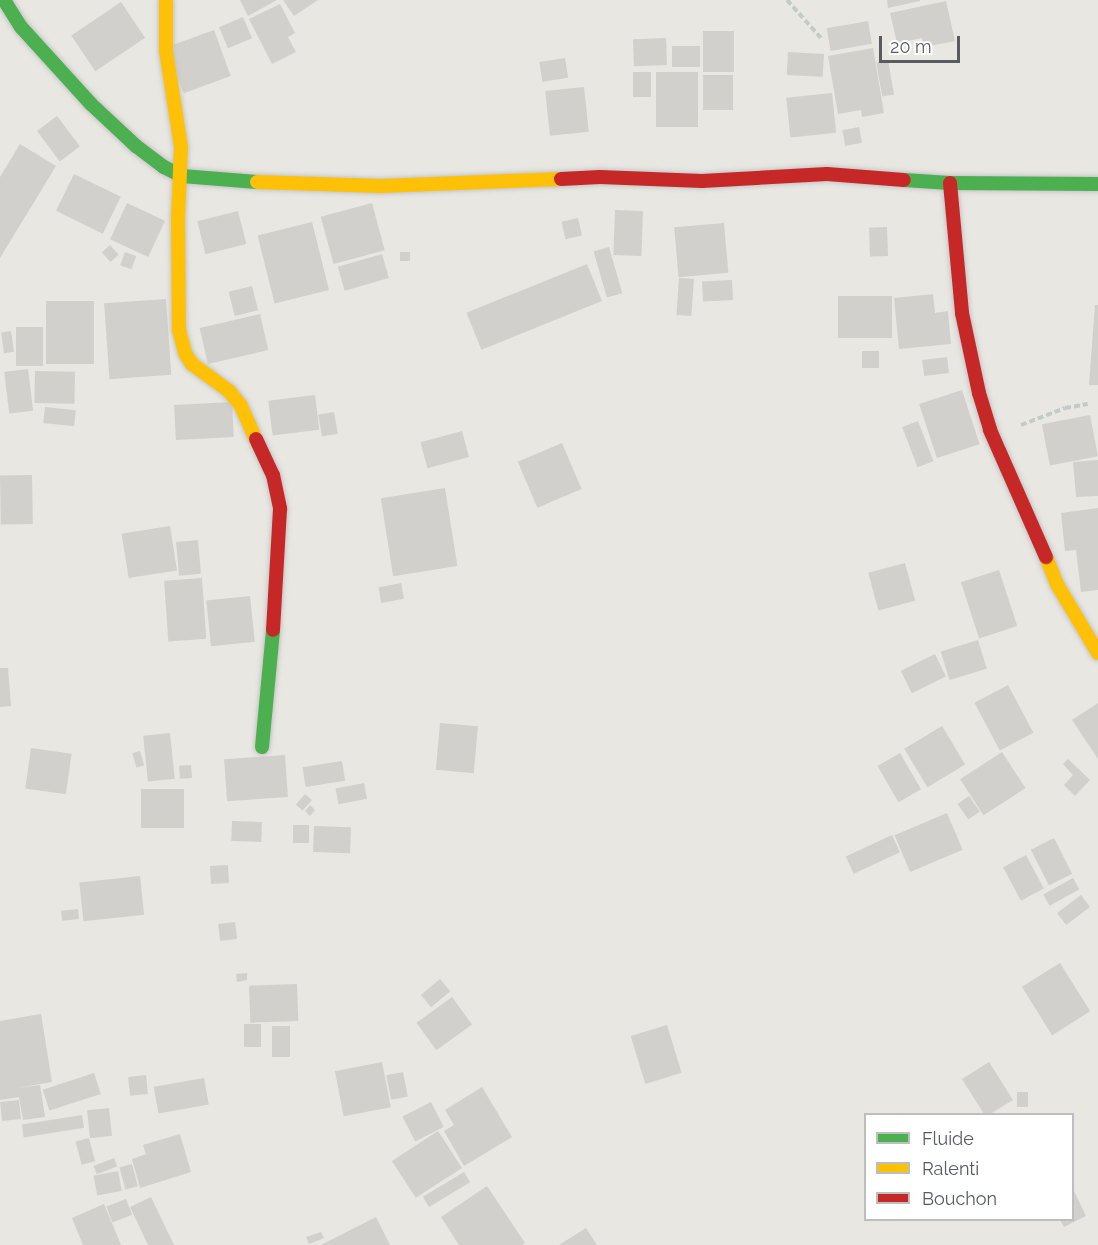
<!DOCTYPE html>
<style>
body{margin:0}
#map{position:relative;width:1098px;height:1245px;overflow:hidden;background:#e8e7e2;font-family:Raleway,sans-serif}
div>[style]{position:absolute}
[style*='--x']{left:calc(var(--x)*1px);top:calc(var(--y)*1px);width:calc(var(--w)*1px);rotate:calc(var(--a)*1deg)}
.building>*{inset:0;background:#d1d0cd;transform-origin:0 0}
.path>*{height:4px;margin-top:-2px;transform-origin:0;background:repeating-linear-gradient(90deg,#c4cac5 0 6px,transparent 0 9px)}
.roads{filter:drop-shadow(0 0 2px #c5c6c5) drop-shadow(0 0 2px #c5c6c5)}
.fast>*{height:14px;margin:-7px;padding:0 7px;transform-origin:7px;border-radius:7px;background:#4caf50}
.slow>*{height:14px;margin:-7px;padding:0 7px;transform-origin:7px;border-radius:7px;background:#ffc107}
.jam>*{height:14px;margin:-7px;padding:0 7px;transform-origin:7px;border-radius:7px;background:#c62828}
span{translate:-50% -50%;white-space:nowrap;text-align:center;line-height:1.15;-webkit-text-stroke:4.5px #fff;paint-order:stroke}
.legend{position:absolute;left:864px;top:1113px;width:210px;height:108px;box-sizing:border-box;background:#fff;border:2px solid #bcbebf;margin:0;padding:8px 10px;list-style:none;font-size:18px;color:#585c60}
.legend li{display:flex;align-items:center;gap:12px;height:30px}
.legend b{width:30px;border:2px solid #bcbebf}
.scale{position:absolute;left:879px;top:36px;width:81px;height:27px;box-sizing:border-box;border:3px solid #585c60;border-top:0;padding-left:8px;font-size:18px;line-height:21px;white-space:nowrap;color:#585c60;-webkit-text-stroke:4px #fff;paint-order:stroke}
</style>
<div id="map">
<div class="building">
<i style="clip-path:polygon(240px 0,277px 0,248px 16px)"></i>
<i style="clip-path:polygon(283px 0,318px 0,294px 16px)"></i>
<i style="clip-path:polygon(887px 0,920px 0,920px 1px,888px 8px)"></i>
<i style="clip-path:polygon(946px 1px,955px 41px,924px 47px,922px 38px,897px 43px,890px 13px)"></i>
<i style="left:121px;top:2px;width:43px;height:60px;rotate:56deg"></i>
<i style="clip-path:polygon(280px 4px,295px 33px,288px 37px,296px 52px,272px 64px,249px 19px)"></i>
<i style="left:243px;top:17px;width:23px;height:26px;rotate:67deg"></i>
<i style="left:868px;top:21px;width:23px;height:42px;rotate:80deg"></i>
<i style="left:214px;top:30px;width:49px;height:50px;rotate:70deg"></i>
<i style="left:734px;top:31px;width:41px;height:31px;rotate:90deg"></i>
<i style="left:666px;top:38px;width:27px;height:33px;rotate:88deg"></i>
<i style="left:672px;top:46px;width:28px;height:21px"></i>
<i style="clip-path:polygon(873px 48px,884px 113px,862px 117px,861px 110px,838px 114px,828px 56px)"></i>
<i style="left:788px;top:52px;width:36px;height:23px;rotate:3deg"></i>
<i style="left:565px;top:58px;width:20px;height:26px;rotate:81deg"></i>
<i style="left:888px;top:60px;width:35px;height:12px;rotate:80deg"></i>
<i style="left:633px;top:72px;width:18px;height:25px"></i>
<i style="left:656px;top:72px;width:42px;height:55px"></i>
<i style="left:703px;top:75px;width:30px;height:35px"></i>
<i style="left:584px;top:87px;width:45px;height:39px;rotate:84deg"></i>
<i style="left:832px;top:93px;width:40px;height:46px;rotate:84deg"></i>
<i style="left:57px;top:116px;width:38px;height:25px;rotate:53deg"></i>
<i style="left:859px;top:127px;width:16px;height:17px;rotate:79deg"></i>
<i style="clip-path:polygon(20px 144px,56px 166px,0 258px,0 177px)"></i>
<i style="left:74px;top:174px;width:52px;height:41px;rotate:26deg"></i>
<i style="left:127px;top:203px;width:42px;height:40px;rotate:25deg"></i>
<i style="left:372px;top:203px;width:49px;height:53px;rotate:75deg"></i>
<i style="left:615px;top:210px;width:28px;height:45px;rotate:2deg"></i>
<i style="left:238px;top:211px;width:34px;height:42px;rotate:76deg"></i>
<i style="left:578px;top:218px;width:18px;height:17px;rotate:77deg"></i>
<i style="left:312px;top:222px;width:70px;height:56px;rotate:76deg"></i>
<i style="left:724px;top:223px;width:50px;height:50px;rotate:85deg"></i>
<i style="left:887px;top:227px;width:29px;height:18px;rotate:88deg"></i>
<i style="left:110px;top:245px;width:13px;height:11px;rotate:48deg"></i>
<i style="left:609px;top:247px;width:48px;height:16px;rotate:74deg"></i>
<i style="left:125px;top:252px;width:12px;height:14px;rotate:20deg"></i>
<i style="left:400px;top:252px;width:10px;height:9px"></i>
<i style="left:382px;top:254px;width:25px;height:46px;rotate:74deg"></i>
<i style="left:587px;top:264px;width:40px;height:130px;rotate:68deg"></i>
<i style="left:679px;top:278px;width:15px;height:37px;rotate:4deg"></i>
<i style="left:732px;top:280px;width:20px;height:30px;rotate:87deg"></i>
<i style="left:252px;top:286px;width:25px;height:24px;rotate:76deg"></i>
<i style="clip-path:polygon(933px 294px,935px 313px,948px 311px,951px 344px,899px 349px,894px 298px)"></i>
<i style="left:892px;top:296px;width:42px;height:54px;rotate:90deg"></i>
<i style="left:166px;top:299px;width:76px;height:62px;rotate:86deg"></i>
<i style="left:46px;top:301px;width:48px;height:63px"></i>
<i style="clip-path:polygon(1095px 305px,1098px 305px,1098px 385px,1089px 385px)"></i>
<i style="left:260px;top:314px;width:37px;height:62px;rotate:77deg"></i>
<i style="left:16px;top:327px;width:27px;height:39px"></i>
<i style="left:11px;top:331px;width:21px;height:10px;rotate:82deg"></i>
<i style="left:862px;top:351px;width:17px;height:17px"></i>
<i style="left:947px;top:357px;width:16px;height:25px;rotate:83deg"></i>
<i style="left:28px;top:369px;width:42px;height:24px;rotate:83deg"></i>
<i style="left:35px;top:371px;width:40px;height:32px;rotate:1deg"></i>
<i style="left:962px;top:390px;width:57px;height:45px;rotate:72deg"></i>
<i style="left:315px;top:395px;width:35px;height:47px;rotate:83deg"></i>
<i style="left:232px;top:402px;width:35px;height:58px;rotate:87deg"></i>
<i style="left:45px;top:407px;width:31px;height:16px;rotate:6deg"></i>
<i style="left:334px;top:412px;width:22px;height:16px;rotate:80deg"></i>
<i style="left:1090px;top:415px;width:42px;height:49px;rotate:79deg"></i>
<i style="left:918px;top:421px;width:43px;height:17px;rotate:69deg"></i>
<i style="left:462px;top:431px;width:27px;height:43px;rotate:75deg"></i>
<i style="left:562px;top:443px;width:50px;height:48px;rotate:67deg"></i>
<i style="clip-path:polygon(1098px 460px,1098px 496px,1076px 497px,1073px 462px)"></i>
<i style="left:32px;top:475px;width:49px;height:32px;rotate:89deg"></i>
<i style="left:445px;top:488px;width:79px;height:65px;rotate:81deg"></i>
<i style="clip-path:polygon(1098px 508px,1098px 590px,1081px 592px,1076px 550px,1065px 551px,1061px 513px)"></i>
<i style="left:170px;top:526px;width:45px;height:49px;rotate:81deg"></i>
<i style="left:198px;top:540px;width:34px;height:22px;rotate:85deg"></i>
<i style="left:905px;top:563px;width:39px;height:38px;rotate:75deg"></i>
<i style="left:999px;top:570px;width:59px;height:40px;rotate:72deg"></i>
<i style="left:202px;top:578px;width:61px;height:38px;rotate:86deg"></i>
<i style="left:401px;top:583px;width:16px;height:23px;rotate:79deg"></i>
<i style="left:250px;top:596px;width:46px;height:44px;rotate:84deg"></i>
<i style="left:978px;top:640px;width:30px;height:39px;rotate:73deg"></i>
<i style="left:935px;top:654px;width:25px;height:38px;rotate:64deg"></i>
<i style="clip-path:polygon(0 668px,8px 668px,11px 706px,0 707px)"></i>
<i style="left:1008px;top:685px;width:54px;height:38px;rotate:62deg"></i>
<i style="clip-path:polygon(1098px 703px,1098px 759px,1072px 720px)"></i>
<i style="left:440px;top:723px;width:38px;height:47px;rotate:5deg"></i>
<i style="left:942px;top:726px;width:45px;height:44px;rotate:59deg"></i>
<i style="left:170px;top:733px;width:46px;height:27px;rotate:84deg"></i>
<i style="left:31px;top:748px;width:41px;height:41px;rotate:8deg"></i>
<i style="left:140px;top:751px;width:15px;height:8px;rotate:74deg"></i>
<i style="left:1002px;top:752px;width:43px;height:50px;rotate:57deg"></i>
<i style="left:900px;top:753px;width:42px;height:26px;rotate:60deg"></i>
<i style="left:285px;top:755px;width:42px;height:61px;rotate:86deg"></i>
<i style="clip-path:polygon(1068px 759px,1090px 780px,1075px 796px,1064px 785px,1073px 775px,1063px 764px)"></i>
<i style="left:342px;top:761px;width:20px;height:40px;rotate:81deg"></i>
<i style="left:191px;top:765px;width:13px;height:12px;rotate:86deg"></i>
<i style="left:364px;top:783px;width:16px;height:29px;rotate:79deg"></i>
<i style="left:141px;top:789px;width:43px;height:39px"></i>
<i style="left:305px;top:794px;width:9px;height:14px;rotate:41deg"></i>
<i style="left:969px;top:796px;width:19px;height:14px;rotate:55deg"></i>
<i style="clip-path:polygon(310px 805px,315px 810px,310px 816px,305px 811px)"></i>
<i style="left:947px;top:813px;width:40px;height:57px;rotate:67deg"></i>
<i style="left:232px;top:821px;width:30px;height:20px;rotate:2deg"></i>
<i style="left:293px;top:825px;width:16px;height:18px"></i>
<i style="left:314px;top:826px;width:37px;height:26px;rotate:2deg"></i>
<i style="left:892px;top:835px;width:19px;height:51px;rotate:65deg"></i>
<i style="left:1054px;top:838px;width:40px;height:26px;rotate:63deg"></i>
<i style="left:1026px;top:855px;width:38px;height:26px;rotate:62deg"></i>
<i style="left:228px;top:865px;width:18px;height:18px;rotate:87deg"></i>
<i style="left:140px;top:876px;width:39px;height:61px;rotate:84deg"></i>
<i style="left:1073px;top:878px;width:13px;height:34px;rotate:61deg"></i>
<i style="left:1081px;top:895px;width:15px;height:30px;rotate:53deg"></i>
<i style="left:78px;top:909px;width:10px;height:17px;rotate:84deg"></i>
<i style="left:235px;top:922px;width:17px;height:17px;rotate:83deg"></i>
<i style="left:1060px;top:963px;width:57px;height:45px;rotate:58deg"></i>
<i style="clip-path:polygon(247px 973px,247px 980px,237px 982px,236px 974px)"></i>
<i style="left:440px;top:979px;width:16px;height:25px;rotate:50deg"></i>
<i style="left:297px;top:984px;width:37px;height:48px;rotate:88deg"></i>
<i style="left:452px;top:997px;width:34px;height:44px;rotate:54deg"></i>
<i style="clip-path:polygon(41px 1014px,52px 1082px,17px 1088px,40px 1085px,45px 1117px,23px 1120px,19px 1097px,0 1100px,0 1021px)"></i>
<i style="left:244px;top:1024px;width:17px;height:23px"></i>
<i style="left:667px;top:1025px;width:50px;height:38px;rotate:73deg"></i>
<i style="left:272px;top:1026px;width:18px;height:31px"></i>
<i style="left:382px;top:1062px;width:46px;height:48px;rotate:79deg"></i>
<i style="clip-path:polygon(989px 1062px,1013px 1100px,990px 1114px,984px 1114px,962px 1079px)"></i>
<i style="left:403px;top:1072px;width:25px;height:17px;rotate:79deg"></i>
<i style="left:94px;top:1073px;width:22px;height:54px;rotate:72deg"></i>
<i style="left:146px;top:1075px;width:19px;height:18px;rotate:84deg"></i>
<i style="left:204px;top:1078px;width:27px;height:51px;rotate:80deg"></i>
<i style="clip-path:polygon(482px 1087px,512px 1137px,464px 1166px,444px 1131px,454px 1125px,445px 1110px)"></i>
<i style="left:1017px;top:1092px;width:11px;height:15px"></i>
<i style="left:19px;top:1100px;width:19px;height:19px;rotate:84deg"></i>
<i style="left:431px;top:1102px;width:28px;height:32px;rotate:63deg"></i>
<i style="left:109px;top:1108px;width:28px;height:22px;rotate:84deg"></i>
<i style="left:82px;top:1115px;width:13px;height:61px;rotate:81deg"></i>
<i style="left:438px;top:1131px;width:44px;height:55px;rotate:57deg"></i>
<i style="clip-path:polygon(180px 1134px,191px 1172px,140px 1188px,132px 1159px,146px 1154px,143px 1145px)"></i>
<i style="left:89px;top:1138px;width:24px;height:14px;rotate:75deg"></i>
<i style="left:114px;top:1158px;width:9px;height:22px;rotate:69deg"></i>
<i style="left:132px;top:1164px;width:23px;height:13px;rotate:75deg"></i>
<i style="left:118px;top:1171px;width:20px;height:25px;rotate:79deg"></i>
<i style="left:464px;top:1172px;width:12px;height:48px;rotate:59deg"></i>
<i style="clip-path:polygon(487px 1186px,525px 1243px,522px 1245px,459px 1245px,441px 1217px)"></i>
<i style="clip-path:polygon(1072px 1187px,1086px 1216px,1064px 1227px,1060px 1220px,1072px 1220px)"></i>
<i style="clip-path:polygon(151px 1197px,174px 1245px,148px 1245px,130px 1207px)"></i>
<i style="left:126px;top:1199px;width:17px;height:21px;rotate:69deg"></i>
<i style="clip-path:polygon(104px 1204px,121px 1245px,83px 1245px,72px 1218px)"></i>
<i style="clip-path:polygon(376px 1217px,390px 1245px,321px 1245px)"></i>
<i style="clip-path:polygon(586px 1228px,597px 1245px,559px 1245px)"></i>
<i style="clip-path:polygon(321px 1232px,324px 1238px,309px 1244px,306px 1237px)"></i>
</div>
<div class="path">
<i style="--x:787;--y:0;--w:51;--a:48.2"></i>
<i style="--x:1021;--y:425;--w:47;--a:-21.1"></i>
<i style="--x:1065;--y:408;--w:23;--a:-10"></i>
</div>
<div class="roads">
<div class="fast">
<i style="--x:4;--y:0;--w:32;--a:58"></i>
<i style="--x:21;--y:27;--w:104;--a:47.7"></i>
<i style="--x:91;--y:104;--w:62;--a:43"></i>
<i style="--x:136;--y:146;--w:35;--a:37"></i>
<i style="--x:164;--y:167;--w:20;--a:27"></i>
<i style="--x:182;--y:176;--w:75;--a:4.6"></i>
<i style="--x:904;--y:180;--w:46;--a:3.7"></i>
<i style="--x:950;--y:183;--w:148;--a:0.4"></i>
<i style="--x:262;--y:747;--w:118;--a:-84.6"></i>
</div>
<div class="slow">
<i style="--x:166;--y:0;--w:51;--a:90"></i>
<i style="--x:166;--y:51;--w:97;--a:81.1"></i>
<i style="--x:181;--y:147;--w:73;--a:92.4"></i>
<i style="--x:178;--y:220;--w:110;--a:89.5"></i>
<i style="--x:179;--y:330;--w:24;--a:75"></i>
<i style="--x:185;--y:353;--w:13;--a:58"></i>
<i style="--x:192;--y:364;--w:46;--a:36.1"></i>
<i style="--x:229;--y:391;--w:19;--a:51"></i>
<i style="--x:241;--y:406;--w:36;--a:66"></i>
<i style="--x:257;--y:182;--w:124;--a:1.8"></i>
<i style="--x:381;--y:186;--w:180;--a:-2.2"></i>
<i style="--x:1046;--y:557;--w:31;--a:68"></i>
<i style="--x:1058;--y:586;--w:78;--a:59.2"></i>
</div>
<div class="jam">
<i style="--x:561;--y:179;--w:39;--a:-3"></i>
<i style="--x:600;--y:177;--w:102;--a:2.2"></i>
<i style="--x:702;--y:181;--w:125;--a:-3.2"></i>
<i style="--x:827;--y:174;--w:77;--a:4.5"></i>
<i style="--x:950;--y:183;--w:131;--a:84.7"></i>
<i style="--x:962;--y:313;--w:82;--a:78"></i>
<i style="--x:979;--y:393;--w:39;--a:73"></i>
<i style="--x:990;--y:430;--w:139;--a:66.2"></i>
<i style="--x:256;--y:439;--w:40;--a:65"></i>
<i style="--x:273;--y:475;--w:35;--a:78"></i>
<i style="--x:280;--y:509;--w:121;--a:93.3"></i>
</div>
</div>
<ul class="legend">
<li><b style="height:8px;background:#4caf50"></b>Fluide</li>
<li><b style="height:8px;background:#ffc107"></b>Ralenti</li>
<li><b style="height:8px;background:#c62828"></b>Bouchon</li>
</ul>
<div class="scale">20 m</div>
</div>
